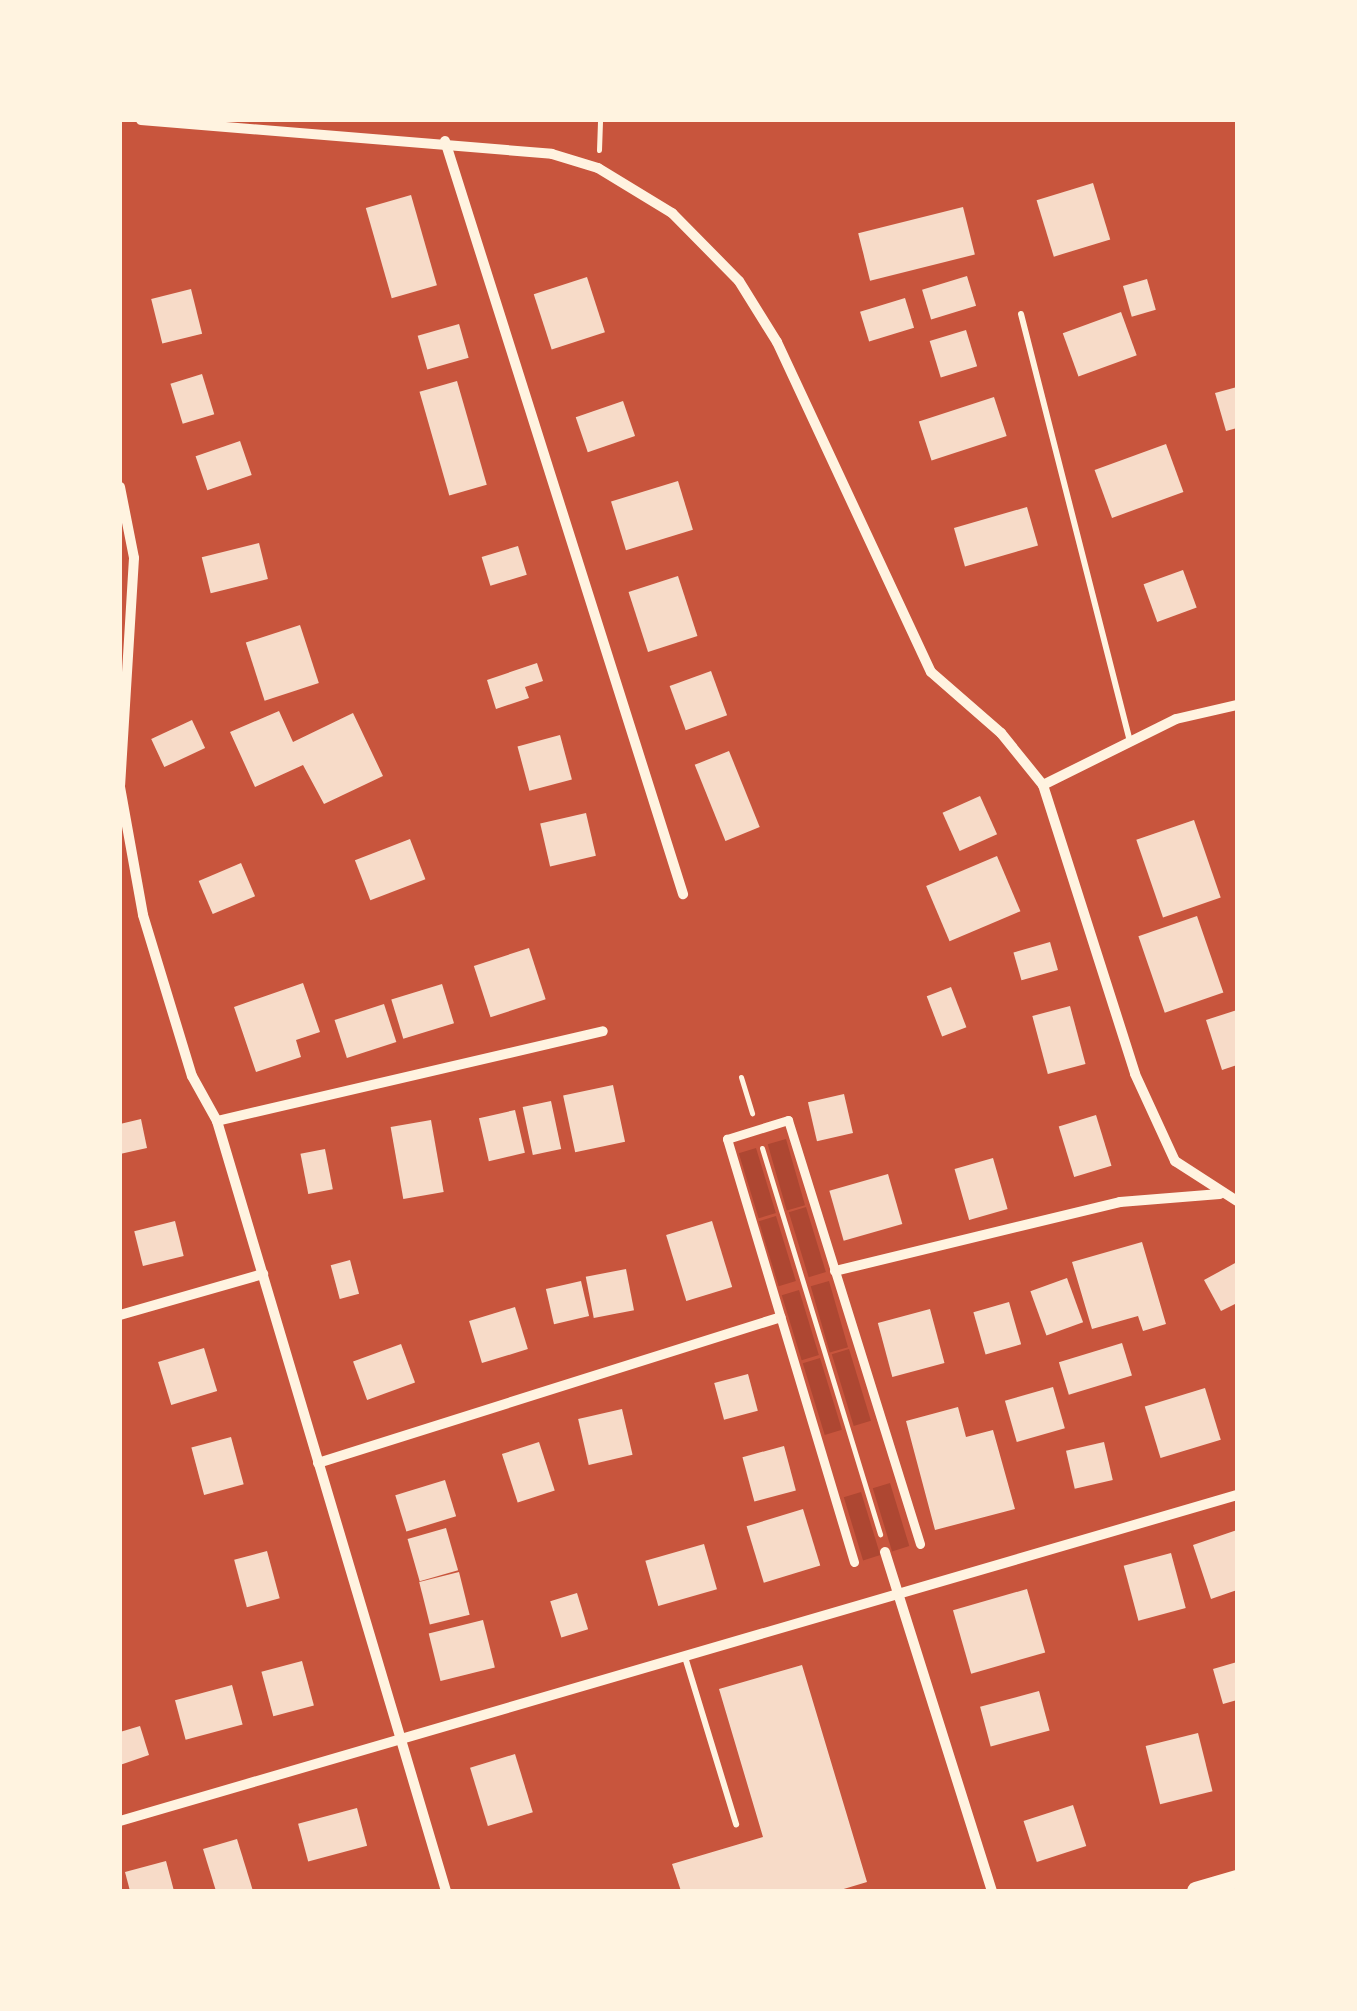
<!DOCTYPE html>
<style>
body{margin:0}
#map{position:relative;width:1357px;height:2011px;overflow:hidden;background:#c8553d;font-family:"IBM Plex Sans",sans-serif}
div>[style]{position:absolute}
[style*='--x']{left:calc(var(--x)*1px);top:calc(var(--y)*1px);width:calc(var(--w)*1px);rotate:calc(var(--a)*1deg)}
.green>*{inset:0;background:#ae4732;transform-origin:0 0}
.building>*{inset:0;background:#f7dbc8;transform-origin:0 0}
.path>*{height:5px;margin:-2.5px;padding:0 2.5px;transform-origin:2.5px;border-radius:2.5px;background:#fff3e0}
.service>*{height:6px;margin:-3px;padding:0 3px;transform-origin:3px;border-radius:3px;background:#fff3e0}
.pedestrian>*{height:9px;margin:-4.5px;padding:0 4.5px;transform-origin:4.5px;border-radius:4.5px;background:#fff3e0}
.minor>*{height:10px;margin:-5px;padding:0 5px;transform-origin:5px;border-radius:5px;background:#fff3e0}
.tertiary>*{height:18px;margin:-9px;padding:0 9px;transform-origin:9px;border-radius:9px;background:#fff3e0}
span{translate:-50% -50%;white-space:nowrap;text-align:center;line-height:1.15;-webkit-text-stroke:10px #fff3e0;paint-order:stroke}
.frame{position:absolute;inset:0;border:122px solid #fff3e0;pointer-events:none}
</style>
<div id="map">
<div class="green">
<i style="left:786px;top:1139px;width:69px;height:19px;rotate:74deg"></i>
<i style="left:756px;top:1148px;width:68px;height:18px;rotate:73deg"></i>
<i style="left:806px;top:1207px;width:68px;height:18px;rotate:73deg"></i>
<i style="left:776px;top:1216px;width:68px;height:18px;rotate:73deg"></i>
<i style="left:829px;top:1281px;width:69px;height:19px;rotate:74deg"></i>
<i style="left:799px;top:1290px;width:68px;height:18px;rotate:73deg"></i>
<i style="left:849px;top:1349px;width:75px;height:18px;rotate:73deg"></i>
<i style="left:820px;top:1358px;width:75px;height:18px;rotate:73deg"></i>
<i style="left:890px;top:1483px;width:66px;height:18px;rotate:73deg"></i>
<i style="left:861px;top:1492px;width:66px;height:18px;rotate:73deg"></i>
</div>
<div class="building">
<i style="left:1093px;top:183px;width:59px;height:59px;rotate:73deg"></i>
<i style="left:411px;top:195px;width:94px;height:47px;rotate:74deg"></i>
<i style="left:963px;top:207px;width:49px;height:108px;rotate:76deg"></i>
<i style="left:967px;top:276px;width:31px;height:47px;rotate:73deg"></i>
<i style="left:587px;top:277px;width:58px;height:56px;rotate:72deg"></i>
<i style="left:1147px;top:279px;width:32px;height:25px;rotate:74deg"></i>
<i style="left:191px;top:289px;width:46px;height:41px;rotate:76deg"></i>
<i style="left:905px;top:298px;width:31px;height:47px;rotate:73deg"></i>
<i style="left:1121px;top:312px;width:46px;height:62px;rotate:70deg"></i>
<i style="left:459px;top:324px;width:35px;height:43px;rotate:74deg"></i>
<i style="left:966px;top:330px;width:38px;height:38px;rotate:73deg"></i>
<i style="left:202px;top:374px;width:42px;height:33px;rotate:73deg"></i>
<i style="left:457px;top:381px;width:108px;height:39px;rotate:74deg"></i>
<i style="clip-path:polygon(1237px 387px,1237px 428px,1226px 431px,1215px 393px)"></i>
<i style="left:994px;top:397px;width:41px;height:79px;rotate:72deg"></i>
<i style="left:623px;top:401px;width:37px;height:50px;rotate:71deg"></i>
<i style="left:240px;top:441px;width:36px;height:47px;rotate:71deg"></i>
<i style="left:1166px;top:444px;width:51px;height:76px;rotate:70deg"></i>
<i style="left:678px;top:481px;width:51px;height:70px;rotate:73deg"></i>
<i style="left:1027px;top:507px;width:40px;height:76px;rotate:74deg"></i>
<i style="left:259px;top:543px;width:37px;height:59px;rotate:76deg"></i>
<i style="left:518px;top:546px;width:30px;height:38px;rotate:73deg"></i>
<i style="left:1183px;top:570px;width:40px;height:42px;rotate:70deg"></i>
<i style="left:678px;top:576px;width:63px;height:52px;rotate:72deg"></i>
<i style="left:300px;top:625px;width:61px;height:57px;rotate:72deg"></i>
<i style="clip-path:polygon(537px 663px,543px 681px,525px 687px,529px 698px,496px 709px,487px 680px)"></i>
<i style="left:711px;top:671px;width:47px;height:44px;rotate:70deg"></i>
<i style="clip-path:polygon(279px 711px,293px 742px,353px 713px,383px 776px,324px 804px,303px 765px,255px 787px,230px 732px)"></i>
<i style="left:192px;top:720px;width:31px;height:45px;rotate:65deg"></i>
<i style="left:560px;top:735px;width:46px;height:44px;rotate:75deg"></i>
<i style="left:729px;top:751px;width:82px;height:37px;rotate:68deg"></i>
<i style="left:980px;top:796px;width:42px;height:41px;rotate:66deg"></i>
<i style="left:586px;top:813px;width:44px;height:47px;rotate:77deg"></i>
<i style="left:1194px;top:820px;width:82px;height:61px;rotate:71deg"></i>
<i style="left:410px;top:839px;width:43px;height:59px;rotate:69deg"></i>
<i style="left:997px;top:856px;width:60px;height:77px;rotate:67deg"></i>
<i style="left:241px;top:863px;width:36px;height:46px;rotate:67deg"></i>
<i style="left:1197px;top:916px;width:81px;height:62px;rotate:71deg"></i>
<i style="left:1050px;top:942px;width:29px;height:38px;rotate:74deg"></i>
<i style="left:529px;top:948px;width:54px;height:58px;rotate:72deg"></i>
<i style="clip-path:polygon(303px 983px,320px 1032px,296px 1040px,301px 1057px,256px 1072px,234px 1007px)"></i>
<i style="left:442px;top:984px;width:41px;height:53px;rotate:73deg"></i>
<i style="left:951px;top:987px;width:43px;height:26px;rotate:69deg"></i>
<i style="left:384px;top:1004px;width:40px;height:52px;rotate:72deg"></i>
<i style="left:1070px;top:1006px;width:60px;height:39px;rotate:75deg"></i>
<i style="clip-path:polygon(1237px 1010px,1237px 1065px,1222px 1070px,1206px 1020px)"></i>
<i style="left:613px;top:1085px;width:58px;height:51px;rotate:78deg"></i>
<i style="left:844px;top:1094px;width:40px;height:37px;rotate:77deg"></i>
<i style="left:551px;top:1101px;width:49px;height:29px;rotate:78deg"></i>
<i style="left:515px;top:1110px;width:44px;height:37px;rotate:77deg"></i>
<i style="left:1096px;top:1115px;width:53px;height:39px;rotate:73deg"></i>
<i style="clip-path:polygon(141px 1119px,147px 1148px,120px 1154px,120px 1124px)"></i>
<i style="left:431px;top:1120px;width:73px;height:41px;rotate:80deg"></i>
<i style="left:325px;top:1149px;width:41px;height:25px;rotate:79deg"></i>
<i style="left:993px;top:1158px;width:53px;height:40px;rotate:74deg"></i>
<i style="left:888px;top:1174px;width:52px;height:61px;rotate:74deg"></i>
<i style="left:175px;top:1221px;width:36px;height:42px;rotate:76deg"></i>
<i style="left:712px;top:1221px;width:69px;height:48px;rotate:73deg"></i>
<i style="clip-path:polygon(1142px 1242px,1166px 1324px,1143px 1331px,1138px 1316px,1092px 1329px,1072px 1262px)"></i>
<i style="left:350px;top:1260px;width:35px;height:20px;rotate:75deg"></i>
<i style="clip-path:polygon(1237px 1262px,1237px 1303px,1221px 1311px,1204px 1280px)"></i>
<i style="left:626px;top:1269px;width:42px;height:41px;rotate:79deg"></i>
<i style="left:1067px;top:1278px;width:47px;height:39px;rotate:70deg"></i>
<i style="left:581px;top:1281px;width:36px;height:36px;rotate:77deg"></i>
<i style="left:1009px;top:1302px;width:44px;height:37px;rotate:74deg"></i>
<i style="left:515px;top:1307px;width:44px;height:48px;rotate:73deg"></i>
<i style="left:930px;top:1309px;width:56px;height:54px;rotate:75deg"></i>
<i style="left:1122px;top:1343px;width:34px;height:66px;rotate:73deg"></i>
<i style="left:401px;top:1344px;width:41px;height:51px;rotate:70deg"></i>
<i style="left:204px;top:1348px;width:45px;height:48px;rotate:73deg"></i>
<i style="left:748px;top:1374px;width:38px;height:35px;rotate:75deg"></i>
<i style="left:1053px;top:1387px;width:43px;height:50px;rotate:74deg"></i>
<i style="left:1205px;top:1388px;width:54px;height:63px;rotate:73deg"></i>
<i style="clip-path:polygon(958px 1407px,966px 1437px,993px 1430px,1015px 1509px,935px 1530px,906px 1421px)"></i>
<i style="left:622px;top:1409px;width:47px;height:45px;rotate:77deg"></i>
<i style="left:231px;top:1437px;width:49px;height:41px;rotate:75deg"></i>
<i style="left:539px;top:1442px;width:51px;height:39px;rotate:72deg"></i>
<i style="left:1104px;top:1442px;width:39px;height:39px;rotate:77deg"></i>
<i style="left:784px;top:1446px;width:46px;height:43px;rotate:75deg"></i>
<i style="left:445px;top:1480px;width:38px;height:52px;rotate:73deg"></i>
<i style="left:803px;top:1509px;width:59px;height:59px;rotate:73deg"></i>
<i style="left:446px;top:1528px;width:44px;height:40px;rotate:74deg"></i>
<i style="clip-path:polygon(1237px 1530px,1237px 1590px,1211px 1599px,1193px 1545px)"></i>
<i style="left:704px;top:1544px;width:47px;height:61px;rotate:74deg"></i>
<i style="left:267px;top:1551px;width:49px;height:34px;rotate:75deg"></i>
<i style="left:1171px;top:1553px;width:57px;height:49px;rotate:75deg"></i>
<i style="left:459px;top:1572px;width:44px;height:41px;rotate:76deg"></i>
<i style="left:1027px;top:1589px;width:66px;height:77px;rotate:74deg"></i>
<i style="left:577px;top:1593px;width:38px;height:28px;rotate:73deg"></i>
<i style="left:483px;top:1620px;width:49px;height:56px;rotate:76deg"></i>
<i style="left:302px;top:1661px;width:46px;height:42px;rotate:75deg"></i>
<i style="clip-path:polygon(1237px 1662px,1237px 1700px,1223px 1704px,1213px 1669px)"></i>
<i style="clip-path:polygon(802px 1665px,867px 1882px,837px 1891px,681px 1891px,672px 1864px,763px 1837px,719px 1689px)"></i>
<i style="left:232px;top:1685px;width:41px;height:59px;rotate:75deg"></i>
<i style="left:1039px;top:1691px;width:41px;height:61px;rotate:75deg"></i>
<i style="clip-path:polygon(140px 1726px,149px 1755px,120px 1765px,120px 1732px)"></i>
<i style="left:1198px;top:1733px;width:60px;height:54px;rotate:76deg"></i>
<i style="left:515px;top:1754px;width:61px;height:47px;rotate:73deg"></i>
<i style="left:1073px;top:1805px;width:43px;height:52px;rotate:72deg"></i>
<i style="left:357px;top:1808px;width:39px;height:61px;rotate:75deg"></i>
<i style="clip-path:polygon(237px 1839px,253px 1891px,216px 1891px,203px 1849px)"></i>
<i style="clip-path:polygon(166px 1861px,174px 1891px,130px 1891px,125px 1872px)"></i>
</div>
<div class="path">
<i style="--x:599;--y:150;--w:30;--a:-88"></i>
<i style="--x:741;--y:1077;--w:38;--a:73"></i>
<i style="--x:762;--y:1148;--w:404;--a:73"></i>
</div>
<div class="service">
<i style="--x:1021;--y:314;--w:441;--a:75.7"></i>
<i style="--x:685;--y:1657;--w:175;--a:73"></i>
</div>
<div class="pedestrian">
<i style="--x:854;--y:1562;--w:442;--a:-106.7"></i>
<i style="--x:727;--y:1139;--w:64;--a:-17.3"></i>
<i style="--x:788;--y:1120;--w:444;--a:72.7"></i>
</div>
<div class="minor">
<i style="--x:141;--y:120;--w:412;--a:4.7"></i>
<i style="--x:552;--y:154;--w:48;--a:16.9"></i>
<i style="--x:598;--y:168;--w:87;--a:31.3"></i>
<i style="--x:672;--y:213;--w:95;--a:45.4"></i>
<i style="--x:739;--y:281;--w:72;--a:58.1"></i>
<i style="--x:777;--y:342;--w:364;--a:65"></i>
<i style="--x:931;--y:672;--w:93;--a:41.1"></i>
<i style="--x:1001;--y:733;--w:67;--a:51.1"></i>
<i style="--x:1043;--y:785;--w:303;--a:72.3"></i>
<i style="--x:1135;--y:1074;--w:96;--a:65.3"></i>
<i style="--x:1175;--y:1161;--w:74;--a:32.8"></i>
<i style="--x:445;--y:141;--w:790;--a:72.46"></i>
<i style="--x:120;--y:487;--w:72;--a:78.8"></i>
<i style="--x:134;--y:558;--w:227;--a:93.5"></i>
<i style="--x:1043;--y:785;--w:148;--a:-26.4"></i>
<i style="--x:1176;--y:719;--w:63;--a:-12.9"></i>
<i style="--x:120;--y:787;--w:130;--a:79.8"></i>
<i style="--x:143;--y:915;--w:168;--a:73.1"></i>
<i style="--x:192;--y:1076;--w:51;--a:60.9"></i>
<i style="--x:217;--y:1121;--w:803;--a:73.44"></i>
<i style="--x:217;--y:1121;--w:396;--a:-13.1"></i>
<i style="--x:835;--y:1271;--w:293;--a:-13.6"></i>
<i style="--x:1120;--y:1202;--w:100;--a:-4.6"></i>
<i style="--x:120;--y:1315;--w:149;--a:-16"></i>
<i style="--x:318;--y:1463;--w:485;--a:-17.5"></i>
<i style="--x:885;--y:1552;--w:355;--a:72.5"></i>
<i style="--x:120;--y:1821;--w:1164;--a:-16.27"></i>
</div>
<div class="tertiary">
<i style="--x:1196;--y:1891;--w:43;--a:-16.3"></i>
</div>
<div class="frame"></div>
</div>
